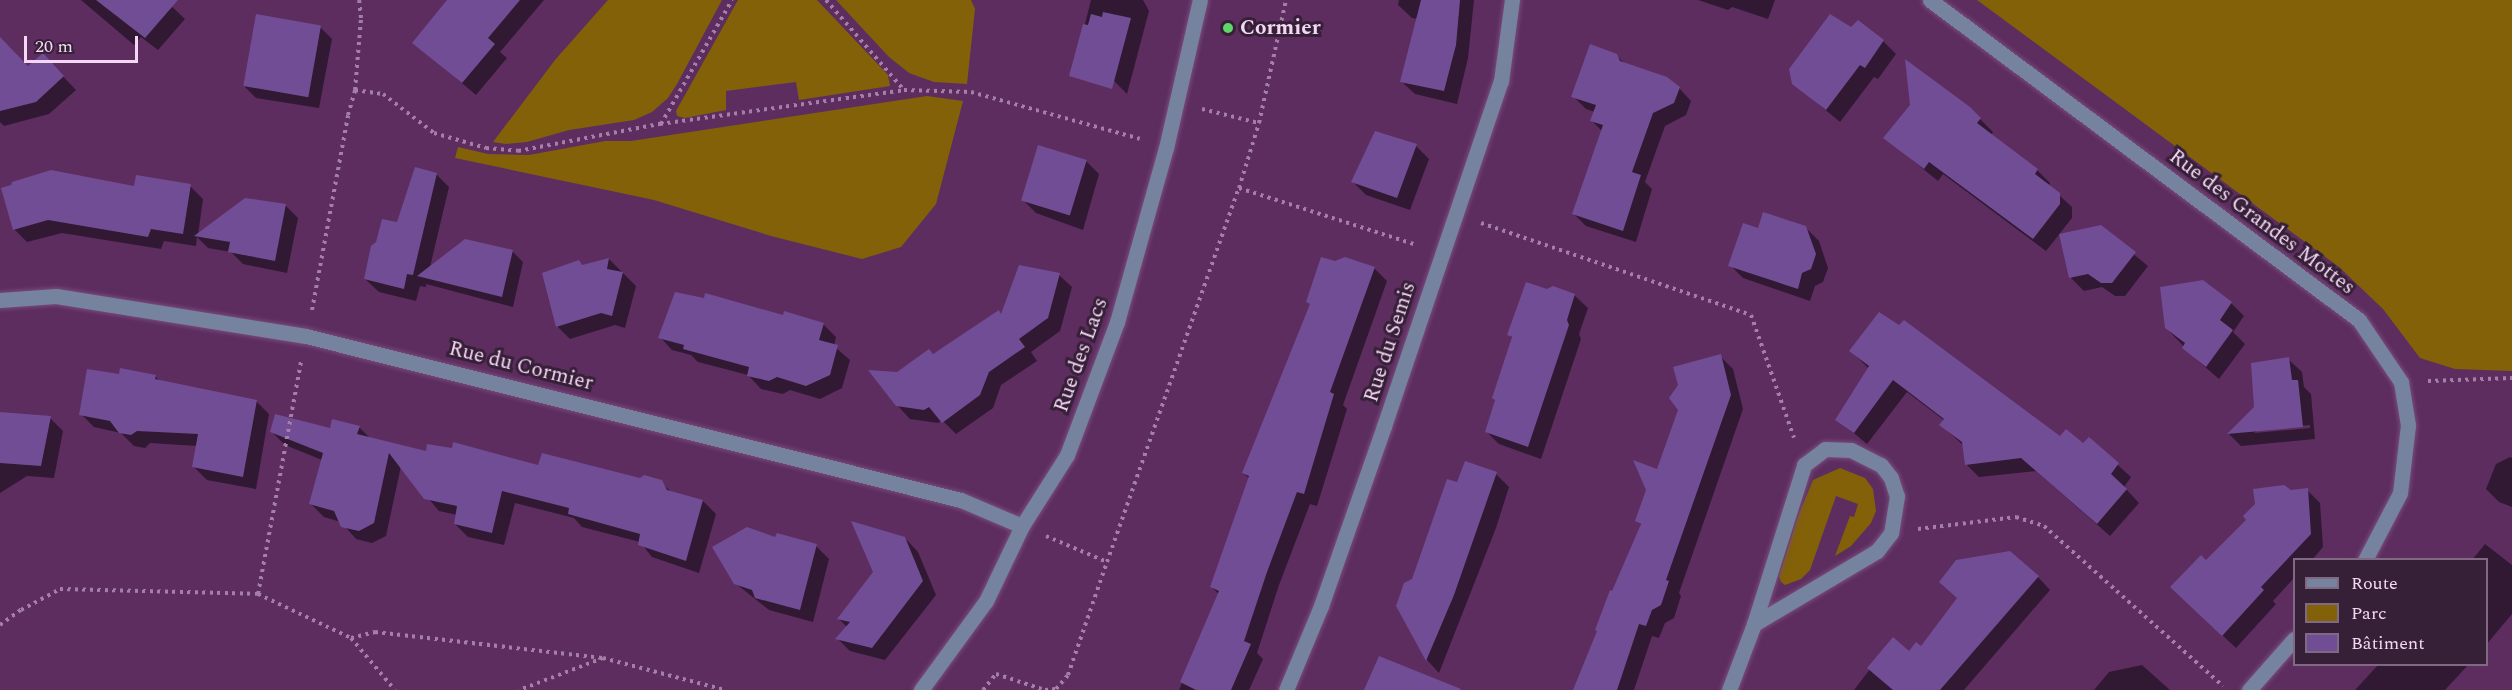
<!DOCTYPE html>
<meta charset="utf-8">
<style>
body{margin:0}
#map{position:relative;width:2512px;height:690px;overflow:hidden;background:#5d2d60;font-family:Spectral,serif}
div>[style]{position:absolute}
[style*='--x']{left:calc(var(--x)*1px);top:calc(var(--y)*1px);width:calc(var(--w)*1px);rotate:calc(var(--a)*1deg)}
.green>*{inset:0;background:#826109}
.shadow>*{inset:0;background:#0007}
.building>*{inset:0;background:#714d95;transform-origin:0 0}
.path>*{height:4px;margin-top:-2px;transform-origin:0;background:repeating-linear-gradient(90deg,#a57fa7 0 3px,transparent 0 7.5px)}
.roads{filter:drop-shadow(0 0 2px #784c7b) drop-shadow(0 0 2px #784c7b)}
.minor>*{height:15px;margin:-7.5px;padding:0 7.5px;transform-origin:7.5px;border-radius:7.5px;background:#75839f}
.dots>*{width:16px;height:16px;translate:-50% -50%;box-sizing:border-box;border:3px solid #362037;border-radius:50%}
span{translate:-50% -50%;white-space:nowrap;text-align:center;line-height:1.15;-webkit-text-stroke:6px #362037;paint-order:stroke}
.poi-label{font-size:21px;color:#f4d7f5;font-weight:700}
.left{translate:0 -50%;text-align:left}
.street-label{font-size:21px;color:#f4d7f5}
.legend{position:absolute;left:2293px;top:558px;width:195px;height:108px;box-sizing:border-box;background:#362037;border:2px solid #826983;margin:0;padding:8px 10px;list-style:none;font-size:18px;color:#f4d7f5}
.legend li{display:flex;align-items:center;gap:12px;height:30px}
.legend b{width:30px;border:2px solid #826983}
.scale{position:absolute;left:24px;top:36px;width:114px;height:27px;box-sizing:border-box;border:3px solid #f4d7f5;border-top:0;padding-left:8px;font-size:18px;line-height:21px;white-space:nowrap;color:#f4d7f5;-webkit-text-stroke:4px #362037;paint-order:stroke}
</style>
<div id="map">
<div class="green">
<i style="clip-path:polygon(608px 0,722px 0,677px 84px,668px 98px,652px 112px,634px 120px,569px 130px,527px 142px,506px 144px,493px 142px,555px 60px)"></i>
<i style="clip-path:polygon(738px 0,817px 0,888px 75px,890px 86px,799px 100px,796px 82px,726px 91px,726px 110px,685px 118px,677px 116px,676px 111px)"></i>
<i style="clip-path:polygon(836px 0,971px 0,975px 9px,967px 84px,934px 82px,909px 73px,889px 57px)"></i>
<i style="clip-path:polygon(1977px 0,2512px 0,2512px 371px,2455px 369px,2420px 358px,2383px 309px,2339px 267px)"></i>
<i style="clip-path:polygon(927px 96px,963px 101px,936px 204px,901px 247px,862px 259px,771px 236px,654px 200px,455px 158px,458px 147px,488px 154px,529px 155px,605px 141px,631px 141px)"></i>
<i style="clip-path:polygon(1840px 468px,1865px 478px,1873px 489px,1876px 511px,1871px 523px,1851px 546px,1835px 556px,1850px 516px,1854px 517px,1858px 504px,1836px 496px,1810px 570px,1801px 579px,1785px 585px,1781px 582px,1779px 576px,1798px 516px,1813px 480px)"></i>
</div>
<div class="shadow">
<i style="clip-path:polygon(81px 0,165px 0,185px 19px,158px 50px,141px 37px,134px 45px)"></i>
<i style="clip-path:polygon(460px 0,544px 0,500px 52px,507px 58px,476px 95px,414px 43px)"></i>
<i style="clip-path:polygon(1091px 0,1143px 0,1149px 11px,1127px 94px,1115px 82px,1084px 28px)"></i>
<i style="clip-path:polygon(1399px 0,1474px 0,1468px 58px,1457px 104px,1415px 94px,1402px 82px,1418px 19px,1412px 18px,1398px 5px)"></i>
<i style="clip-path:polygon(1698px 0,1775px 0,1768px 19px,1732px 7px,1728px 10px)"></i>
<i style="clip-path:polygon(320px 27px,332px 39px,319px 108px,256px 98px,244px 86px)"></i>
<i style="clip-path:polygon(1852px 29px,1883px 41px,1896px 54px,1878px 79px,1874px 77px,1840px 122px,1793px 83px)"></i>
<i style="clip-path:polygon(1616px 55px,1625px 64px,1679px 88px,1691px 101px,1686px 115px,1665px 126px,1645px 182px,1652px 189px,1636px 242px,1586px 226px,1574px 214px,1602px 131px,1592px 121px,1595px 112px,1586px 109px,1573px 96px)"></i>
<i style="clip-path:polygon(0 65px,55px 68px,76px 90px,49px 114px,4px 126px,0 122px)"></i>
<i style="clip-path:polygon(1980px 119px,1993px 132px,1991px 135px,2037px 170px,2050px 183px,2049px 186px,2072px 207px,2072px 218px,2046px 251px,1943px 174px,1938px 181px,1885px 138px)"></i>
<i style="clip-path:polygon(1416px 146px,1429px 159px,1410px 210px,1366px 195px,1353px 182px)"></i>
<i style="clip-path:polygon(1086px 161px,1099px 174px,1083px 230px,1036px 213px,1023px 200px)"></i>
<i style="clip-path:polygon(436px 174px,449px 187px,430px 267px,512px 251px,523px 262px,513px 307px,426px 284px,426px 287px,420px 286px,416px 301px,379px 292px,365px 279px,398px 224px)"></i>
<i style="clip-path:polygon(190px 186px,203px 199px,198px 235px,285px 205px,298px 218px,287px 273px,243px 264px,231px 252px,208px 248px,197px 237px,196px 246px,164px 241px,161px 249px,62px 233px,27px 242px,14px 229px,135px 188px)"></i>
<i style="clip-path:polygon(1805px 227px,1819px 241px,1828px 268px,1823px 282px,1815px 286px,1810px 301px,1743px 278px,1730px 265px)"></i>
<i style="clip-path:polygon(2100px 227px,2148px 266px,2125px 296px,2115px 296px,2102px 287px,2084px 291px,2071px 278px)"></i>
<i style="clip-path:polygon(609px 259px,636px 286px,625px 328px,615px 325px,570px 339px,557px 326px,583px 266px)"></i>
<i style="clip-path:polygon(1374px 268px,1387px 281px,1343px 405px,1347px 409px,1317px 506px,1310px 504px,1279px 585px,1257px 653px,1263px 659px,1249px 690px,1179px 690px,1219px 594px,1211px 587px,1250px 479px,1243px 473px,1311px 305px,1308px 302px)"></i>
<i style="clip-path:polygon(1059px 275px,1072px 287px,1060px 331px,1031px 352px,1037px 361px,1001px 385px,993px 408px,956px 434px,942px 420px,938px 423px,910px 419px,897px 405px,898px 373px,1002px 316px)"></i>
<i style="clip-path:polygon(1547px 291px,1574px 295px,1588px 308px,1579px 334px,1581px 339px,1541px 459px,1499px 444px,1486px 431px,1513px 339px,1509px 335px)"></i>
<i style="clip-path:polygon(2231px 303px,2244px 316px,2233px 332px,2245px 344px,2219px 379px,2197px 360px,2166px 328px)"></i>
<i style="clip-path:polygon(784px 317px,823px 324px,836px 337px,834px 346px,850px 360px,842px 388px,820px 399px,790px 390px,783px 394px,761px 389px,748px 375px,698px 362px,691px 355px,672px 350px,660px 337px)"></i>
<i style="clip-path:polygon(1851px 351px,2061px 438px,2083px 445px,2089px 439px,2131px 477px,2124px 487px,2139px 503px,2110px 536px,2036px 471px,1979px 477px,1966px 464px,1964px 446px,1941px 425px,1945px 421px,1907px 392px,1867px 444px,1837px 419px,1869px 369px)"></i>
<i style="clip-path:polygon(1720px 356px,1733px 369px,1743px 409px,1679px 593px,1681px 596px,1674px 618px,1665px 623px,1659px 638px,1652px 636px,1634px 690px,1575px 690px,1642px 526px,1637px 521px,1658px 471px)"></i>
<i style="clip-path:polygon(evenodd,2288px 359px,2302px 372px,2304px 387px,2311px 394px,2315px 439px,2241px 446px,2229px 434px,2256px 407px,2288px 359px,2310px 425px,2310px 428px,2254px 433px,2257px 430px,2310px 425px)"></i>
<i style="clip-path:polygon(120px 375px,155px 376px,161px 382px,256px 401px,269px 414px,256px 489px,207px 480px,194px 467px,198px 446px,150px 443px,145px 448px,134px 446px,121px 433px,94px 427px,81px 414px)"></i>
<i style="clip-path:polygon(0 413px,50px 418px,63px 431px,54px 478px,27px 476px,0 493px)"></i>
<i style="clip-path:polygon(359px 427px,371px 439px,427px 453px,661px 482px,672px 493px,703px 501px,716px 514px,699px 573px,652px 557px,640px 542px,582px 527px,574px 518px,515px 503px,504px 545px,468px 537px,455px 524px,457px 515px,439px 511px,401px 466px,386px 536px,372px 543px,356px 539px,341px 522px,324px 517px,311px 504px,322px 460px,285px 445px,272px 432px)"></i>
<i style="clip-path:polygon(2510px 457px,2512px 458px,2512px 507px,2499px 502px,2486px 489px,2496px 464px)"></i>
<i style="clip-path:polygon(1496px 474px,1509px 487px,1496px 528px,1439px 673px,1427px 660px,1398px 605px,1413px 580px,1458px 484px)"></i>
<i style="clip-path:polygon(2307px 490px,2320px 503px,2323px 547px,2312px 560px,2294px 560px,2294px 578px,2273px 601px,2276px 604px,2236px 648px,2185px 600px,2206px 562px,2290px 492px)"></i>
<i style="clip-path:polygon(905px 538px,918px 552px,936px 595px,885px 660px,850px 651px,837px 638px,847px 627px,839px 619px)"></i>
<i style="clip-path:polygon(776px 539px,816px 546px,829px 559px,813px 622px,769px 610px,735px 583px)"></i>
<i style="clip-path:polygon(2485px 544px,2512px 565px,2512px 614px,2486px 645px,2486px 560px,2472px 560px)"></i>
<i style="clip-path:polygon(2038px 577px,2050px 590px,1964px 690px,1854px 690px,1893px 639px,1910px 653px,1921px 648px)"></i>
<i style="clip-path:polygon(2379px 664px,2469px 664px,2445px 690px,2355px 690px)"></i>
<i style="clip-path:polygon(2142px 665px,2170px 690px,2094px 690px,2109px 672px)"></i>
</div>
<div class="building">
<i style="clip-path:polygon(96px 0,178px 0,145px 38px)"></i>
<i style="clip-path:polygon(447px 0,520px 0,488px 38px,495px 44px,462px 83px,412px 43px)"></i>
<i style="clip-path:polygon(1421px 0,1460px 0,1456px 45px,1444px 91px,1400px 82px)"></i>
<i style="clip-path:polygon(1103px 12px,1131px 18px,1112px 89px,1069px 76px,1083px 24px,1088px 25px,1091px 14px,1102px 17px)"></i>
<i style="left:256px;top:14px;width:66px;height:73px;rotate:10deg"></i>
<i style="clip-path:polygon(1830px 14px,1851px 27px,1858px 20px,1884px 40px,1865px 68px,1860px 65px,1826px 110px,1792px 84px,1789px 69px)"></i>
<i style="clip-path:polygon(0 37px,28px 66px,43px 53px,64px 76px,36px 102px,0 111px)"></i>
<i style="clip-path:polygon(1590px 44px,1617px 54px,1620px 61px,1667px 77px,1680px 87px,1674px 103px,1653px 113px,1632px 172px,1641px 175px,1623px 231px,1572px 214px,1603px 125px,1590px 121px,1596px 105px,1571px 97px)"></i>
<i style="clip-path:polygon(1905px 59px,1970px 107px,1981px 118px,1977px 123px,2038px 169px,2035px 174px,2060px 193px,2060px 204px,2033px 239px,1929px 162px,1924px 169px,1883px 138px,1910px 105px)"></i>
<i style="clip-path:polygon(1375px 131px,1417px 144px,1397px 198px,1351px 182px)"></i>
<i style="left:1038px;top:145px;width:51px;height:58px;rotate:17deg"></i>
<i style="clip-path:polygon(415px 167px,437px 173px,413px 275px,407px 274px,404px 289px,364px 279px,371px 246px,376px 242px,382px 219px,397px 222px)"></i>
<i style="clip-path:polygon(51px 170px,134px 186px,136px 175px,191px 184px,183px 234px,151px 229px,148px 237px,48px 220px,13px 230px,1px 188px,11px 185px,12px 182px)"></i>
<i style="clip-path:polygon(245px 198px,286px 204px,275px 261px,228px 252px,230px 242px,194px 236px)"></i>
<i style="clip-path:polygon(1763px 212px,1806px 226px,1816px 254px,1811px 269px,1802px 273px,1798px 289px,1728px 266px,1743px 223px,1758px 228px)"></i>
<i style="clip-path:polygon(2101px 225px,2136px 252px,2112px 283px,2101px 283px,2088px 274px,2069px 278px,2059px 234px)"></i>
<i style="clip-path:polygon(465px 239px,513px 250px,502px 297px,417px 276px)"></i>
<i style="clip-path:polygon(1321px 257px,1335px 261px,1345px 257px,1375px 267px,1330px 392px,1334px 394px,1304px 494px,1297px 492px,1267px 572px,1244px 641px,1251px 644px,1231px 690px,1196px 690px,1180px 682px,1219px 591px,1210px 587px,1249px 476px,1242px 473px,1310px 304px,1306px 302px)"></i>
<i style="clip-path:polygon(609px 258px,607px 269px,623px 272px,612px 316px,601px 313px,556px 327px,542px 273px,579px 260px,582px 265px)"></i>
<i style="clip-path:polygon(1019px 265px,1060px 273px,1048px 318px,1019px 339px,1025px 347px,989px 372px,980px 395px,942px 423px,929px 407px,924px 410px,896px 406px,868px 370px,897px 372px,929px 349px,933px 354px,999px 310px,1001px 314px)"></i>
<i style="clip-path:polygon(2203px 280px,2232px 302px,2220px 320px,2233px 330px,2206px 367px,2182px 348px,2185px 343px,2165px 328px,2160px 287px)"></i>
<i style="clip-path:polygon(1526px 282px,1547px 289px,1553px 286px,1575px 294px,1567px 320px,1569px 325px,1528px 447px,1485px 432px,1495px 400px,1492px 398px,1512px 337px,1507px 335px)"></i>
<i style="clip-path:polygon(675px 292px,704px 298px,705px 293px,783px 315px,784px 311px,824px 323px,819px 340px,838px 345px,830px 375px,806px 386px,777px 377px,769px 381px,747px 376px,749px 367px,683px 349px,684px 345px,658px 338px)"></i>
<i style="clip-path:polygon(1879px 312px,1899px 325px,1904px 320px,2060px 436px,2066px 429px,2083px 443px,2089px 437px,2119px 463px,2111px 474px,2127px 489px,2097px 524px,2021px 458px,1965px 465px,1962px 442px,1939px 425px,1944px 419px,1893px 380px,1854px 433px,1835px 420px,1869px 366px,1849px 351px)"></i>
<i style="clip-path:polygon(1721px 354px,1731px 395px,1666px 580px,1669px 581px,1661px 605px,1652px 610px,1646px 626px,1639px 624px,1617px 690px,1573px 690px,1597px 631px,1595px 630px,1610px 590px,1612px 591px,1641px 524px,1635px 521px,1646px 490px,1633px 460px,1657px 469px,1678px 410px,1669px 398px,1678px 385px,1673px 367px)"></i>
<i style="clip-path:polygon(2289px 357px,2292px 380px,2298px 380px,2303px 427px,2227px 434px,2254px 407px,2251px 363px)"></i>
<i style="clip-path:polygon(120px 368px,156px 375px,155px 379px,257px 400px,243px 477px,192px 467px,198px 434px,137px 431px,131px 435px,119px 433px,110px 421px,79px 415px,87px 369px,119px 374px)"></i>
<i style="clip-path:polygon(0 412px,51px 416px,41px 466px,0 463px)"></i>
<i style="clip-path:polygon(275px 414px,330px 428px,332px 419px,360px 426px,357px 434px,426px 451px,427px 444px,452px 448px,453px 442px,538px 465px,542px 453px,640px 478px,644px 475px,662px 480px,667px 490px,703px 500px,686px 561px,638px 545px,640px 534px,568px 514px,569px 508px,502px 491px,492px 533px,454px 524px,457px 506px,424px 499px,389px 453px,374px 523px,359px 531px,341px 527px,334px 511px,309px 504px,323px 453px,270px 432px)"></i>
<i style="clip-path:polygon(1465px 461px,1497px 472px,1454px 595px,1426px 661px,1396px 606px,1404px 583px,1412px 579px,1447px 479px,1457px 482px)"></i>
<i style="clip-path:polygon(2284px 485px,2291px 490px,2308px 488px,2311px 534px,2261px 587px,2264px 590px,2222px 636px,2170px 587px,2201px 555px,2206px 560px,2246px 520px,2243px 516px,2255px 504px,2253px 489px)"></i>
<i style="clip-path:polygon(851px 521px,905px 537px,923px 581px,872px 648px,835px 639px,850px 622px,837px 619px,873px 572px)"></i>
<i style="clip-path:polygon(747px 527px,775px 537px,777px 533px,817px 544px,800px 610px,755px 598px,752px 590px,734px 584px,712px 547px)"></i>
<i style="clip-path:polygon(2010px 551px,2039px 576px,1940px 690px,1893px 690px,1867px 668px,1893px 637px,1909px 651px,1916px 642px,1921px 646px,1957px 598px,1939px 582px,1956px 560px)"></i>
<i style="clip-path:polygon(1379px 656px,1461px 689px,1460px 690px,1364px 690px)"></i>
</div>
<div class="path">
<i style="--x:826;--y:0;--w:119;--a:49.1"></i>
<i style="--x:355;--y:90;--w:28;--a:8"></i>
<i style="--x:383;--y:94;--w:64;--a:37.4"></i>
<i style="--x:434;--y:133;--w:54;--a:16.1"></i>
<i style="--x:486;--y:148;--w:32;--a:5"></i>
<i style="--x:518;--y:151;--w:145;--a:-10.8"></i>
<i style="--x:660;--y:124;--w:246;--a:-7.9"></i>
<i style="--x:904;--y:90;--w:67;--a:1.7"></i>
<i style="--x:971;--y:92;--w:175;--a:15.5"></i>
<i style="--x:1202;--y:109;--w:59;--a:13.8"></i>
<i style="--x:661;--y:124;--w:143;--a:-60.2"></i>
<i style="--x:1239;--y:188;--w:187;--a:17.8"></i>
<i style="--x:1481;--y:223;--w:285;--a:18.8"></i>
<i style="--x:1751;--y:315;--w:130;--a:70.7"></i>
<i style="--x:312;--y:310;--w:198;--a:-79.5"></i>
<i style="--x:348;--y:115;--w:26;--a:-74"></i>
<i style="--x:355;--y:90;--w:72;--a:-85.2"></i>
<i style="--x:361;--y:18;--w:18;--a:-96"></i>
<i style="--x:2428;--y:381;--w:84;--a:-2"></i>
<i style="--x:1918;--y:529;--w:99;--a:-7"></i>
<i style="--x:2016;--y:517;--w:29;--a:18"></i>
<i style="--x:2044;--y:526;--w:240;--a:41.8"></i>
<i style="--x:1046;--y:536;--w:66;--a:23.1"></i>
<i style="--x:1107;--y:562;--w:397;--a:-70.6"></i>
<i style="--x:1239;--y:188;--w:68;--a:-72.9"></i>
<i style="--x:1259;--y:123;--w:126;--a:-77.6"></i>
<i style="--x:258;--y:594;--w:236;--a:-79.5"></i>
<i style="--x:0;--y:625;--w:26;--a:-36"></i>
<i style="--x:21;--y:610;--w:44;--a:-28.3"></i>
<i style="--x:60;--y:589;--w:198;--a:1.4"></i>
<i style="--x:258;--y:594;--w:103;--a:25.3"></i>
<i style="--x:351;--y:638;--w:25;--a:-14"></i>
<i style="--x:375;--y:632;--w:229;--a:6.5"></i>
<i style="--x:603;--y:658;--w:90;--a:159.1"></i>
<i style="--x:351;--y:638;--w:68;--a:49.8"></i>
<i style="--x:603;--y:658;--w:126;--a:14.7"></i>
<i style="--x:983;--y:690;--w:21;--a:-51"></i>
<i style="--x:996;--y:674;--w:52;--a:18.1"></i>
<i style="--x:1045;--y:690;--w:11;--a:-5"></i>
<i style="--x:1056;--y:689;--w:18;--a:-49"></i>
<i style="--x:1068;--y:675;--w:120;--a:-71"></i>
</div>
<div class="roads">
<div class="minor">
<i style="--x:1930;--y:0;--w:535;--a:36.72"></i>
<i style="--x:2359;--y:320;--w:75;--a:55.9"></i>
<i style="--x:2401;--y:382;--w:44;--a:80.8"></i>
<i style="--x:2408;--y:425;--w:68;--a:96.7"></i>
<i style="--x:2400;--y:493;--w:76;--a:117.6"></i>
<i style="--x:0;--y:300;--w:56;--a:-4.1"></i>
<i style="--x:56;--y:296;--w:253;--a:9.1"></i>
<i style="--x:306;--y:336;--w:675;--a:14.06"></i>
<i style="--x:961;--y:500;--w:66;--a:23.1"></i>
<i style="--x:1825;--y:449;--w:26;--a:2"></i>
<i style="--x:1851;--y:450;--w:34;--a:27"></i>
<i style="--x:1881;--y:465;--w:16;--a:52"></i>
<i style="--x:1891;--y:478;--w:19;--a:72"></i>
<i style="--x:1897;--y:496;--w:37;--a:99"></i>
<i style="--x:1891;--y:533;--w:23;--a:128"></i>
<i style="--x:1877;--y:551;--w:143;--a:149.3"></i>
<i style="--x:1754;--y:624;--w:167;--a:-72.5"></i>
<i style="--x:1804;--y:465;--w:26;--a:-37"></i>
<i style="--x:921;--y:690;--w:110;--a:-53.9"></i>
<i style="--x:986;--y:601;--w:83;--a:-64.4"></i>
<i style="--x:1022;--y:526;--w:84;--a:-57.6"></i>
<i style="--x:1067;--y:455;--w:142;--a:-69.4"></i>
<i style="--x:1117;--y:322;--w:181;--a:-74.3"></i>
<i style="--x:1166;--y:148;--w:152;--a:-77.1"></i>
<i style="--x:1286;--y:690;--w:91;--a:-67.4"></i>
<i style="--x:1321;--y:606;--w:191;--a:-70.7"></i>
<i style="--x:1384;--y:426;--w:364;--a:-71.3"></i>
<i style="--x:1501;--y:81;--w:82;--a:-82.3"></i>
<i style="--x:1729;--y:690;--w:71;--a:-69.3"></i>
<i style="--x:2249;--y:690;--w:68;--a:-48.6"></i>
</div>
</div>
<div class="dots">
<i style="left:1228px;top:28px;background:#60d56a"></i>
</div>
<div class="poi-label">
<span class="left" style="left:1240px;top:28px">Cormier</span>
</div>
<div class="street-label">
<span style="left:2262px;top:222px;rotate:37deg">Rue des Grandes Mottes</span>
<span style="left:1390px;top:342px;rotate:-72deg">Rue du Semis</span>
<span style="left:1081px;top:355px;rotate:-70deg">Rue des Lacs</span>
<span style="left:521px;top:366px;rotate:14deg">Rue du Cormier</span>
</div>
<ul class="legend">
<li><b style="height:8px;background:#75839f"></b>Route</li>
<li><b style="height:16px;background:#826109"></b>Parc</li>
<li><b style="height:16px;background:#714d95"></b>Bâtiment</li>
</ul>
<div class="scale">20 m</div>
</div>
